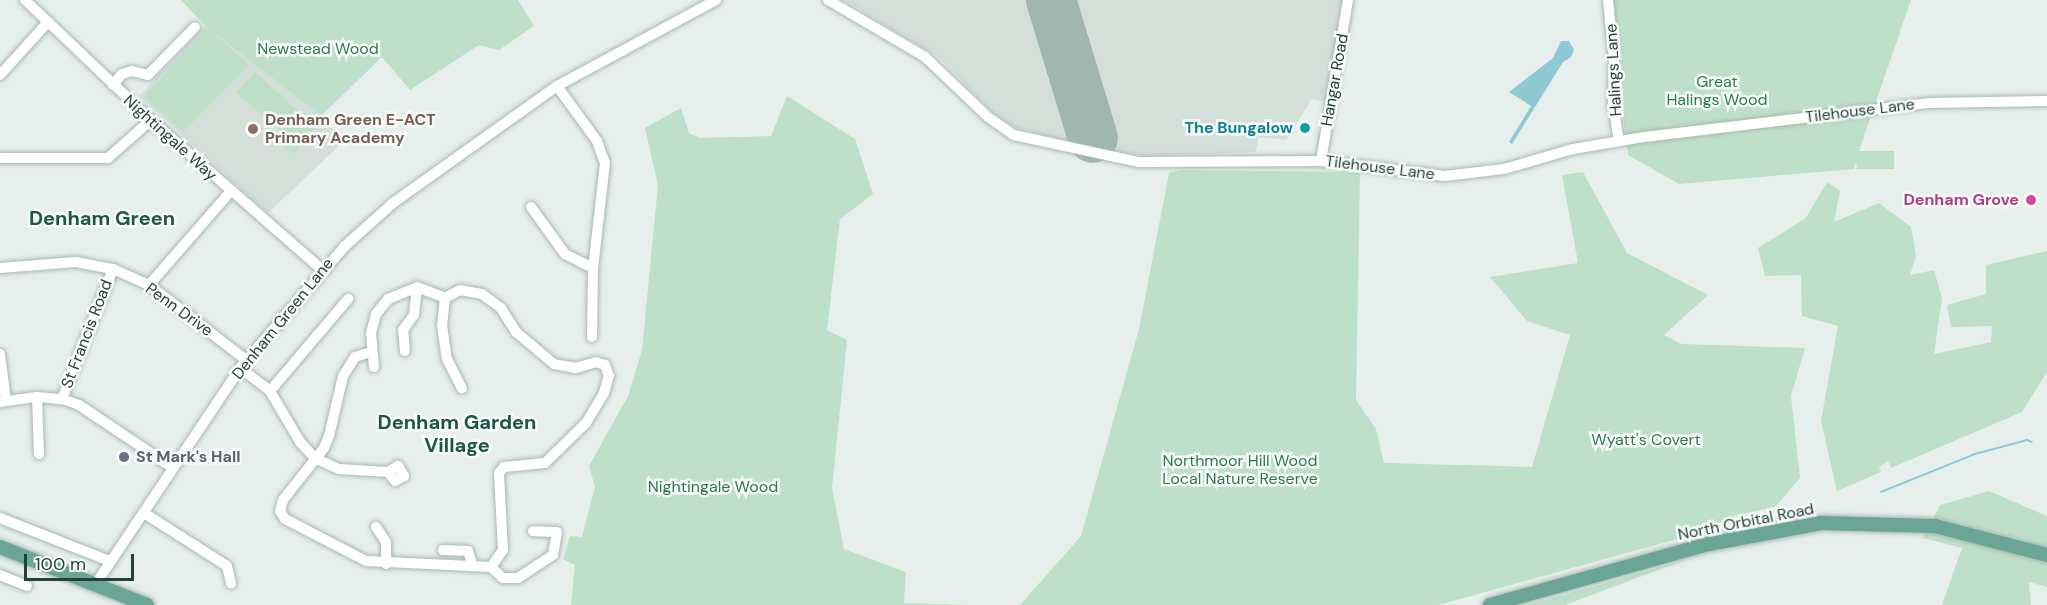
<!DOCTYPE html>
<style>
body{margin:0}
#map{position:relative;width:2047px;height:605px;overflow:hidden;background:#e6efeb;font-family:"DM Sans",sans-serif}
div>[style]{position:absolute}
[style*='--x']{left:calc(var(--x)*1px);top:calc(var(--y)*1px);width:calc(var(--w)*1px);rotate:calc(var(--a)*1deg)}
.built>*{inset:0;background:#d4dfda}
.green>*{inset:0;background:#bfe0c8}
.water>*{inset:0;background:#8ec9d4}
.stream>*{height:2px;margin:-1px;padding:0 1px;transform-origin:1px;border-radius:1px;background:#8ec9d4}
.runway>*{height:50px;margin:-25px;padding:0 25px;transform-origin:25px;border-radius:25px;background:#a2b6b0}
.roads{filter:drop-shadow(0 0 2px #a8b8b2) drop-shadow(0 0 2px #a8b8b2)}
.minor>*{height:10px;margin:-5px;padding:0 5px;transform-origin:5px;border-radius:5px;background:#fff}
.major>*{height:14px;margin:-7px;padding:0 7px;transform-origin:7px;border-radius:7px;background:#6aa596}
.dots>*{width:16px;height:16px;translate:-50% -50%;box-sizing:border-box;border:3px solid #f7fbf9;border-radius:50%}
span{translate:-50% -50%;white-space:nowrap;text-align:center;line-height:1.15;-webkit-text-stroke:5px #f7fbf9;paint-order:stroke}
.park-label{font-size:16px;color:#2d7a4b}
.street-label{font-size:16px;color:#24423a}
.education-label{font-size:16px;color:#785e54;font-weight:700}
.left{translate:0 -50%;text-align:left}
.culture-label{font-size:16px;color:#0d838f;font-weight:700}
.right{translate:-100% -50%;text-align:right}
.hotel-label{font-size:16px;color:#b23c85;font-weight:700}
.worship-label{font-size:16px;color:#5b616d;font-weight:700}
.quarter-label{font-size:20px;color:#1f5548;font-weight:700}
.scale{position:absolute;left:24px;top:554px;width:110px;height:27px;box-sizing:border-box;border:3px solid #24423a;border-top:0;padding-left:8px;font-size:18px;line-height:21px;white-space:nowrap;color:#24423a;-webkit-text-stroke:4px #f7fbf9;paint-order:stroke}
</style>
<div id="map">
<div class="built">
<i style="clip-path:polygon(844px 0,1346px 0,1328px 102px,1312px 99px,1286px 140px,1258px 137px,1256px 152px,1149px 156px,1090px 147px,1017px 128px,991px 111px,937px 56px)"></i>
<i style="clip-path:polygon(205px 25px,321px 116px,343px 142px,268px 213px,139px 96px)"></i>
</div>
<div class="green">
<i style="clip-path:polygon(181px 0,518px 0,534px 26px,499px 50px,479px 45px,410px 90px,382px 57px,321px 116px,207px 27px,249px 65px,183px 132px,144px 96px,207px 27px)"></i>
<i style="clip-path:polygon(1613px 0,1911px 0,1859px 151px,1894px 151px,1894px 169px,1857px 169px,1856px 162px,1854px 169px,1679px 184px,1628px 155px,1621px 100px,1622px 57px)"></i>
<i style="clip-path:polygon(255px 72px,316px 127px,294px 154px,281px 144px,287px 136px,236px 93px)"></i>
<i style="clip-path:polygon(787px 96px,855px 139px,873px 194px,840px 219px,827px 330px,847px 340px,832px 488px,844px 549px,906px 572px,904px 603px,969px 605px,571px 605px,575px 565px,563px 559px,570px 536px,582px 537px,595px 487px,589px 466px,628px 396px,642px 350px,658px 185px,645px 128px,681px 108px,689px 133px,700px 138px,771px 136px)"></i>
<i style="clip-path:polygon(1180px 170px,1360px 172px,1356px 400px,1376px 429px,1384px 463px,1532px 467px,1570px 335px,1527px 321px,1490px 277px,1578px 263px,1562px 175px,1583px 172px,1627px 253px,1708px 295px,1664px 335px,1682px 344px,1805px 348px,1791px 396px,1800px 478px,1775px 507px,1734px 516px,1692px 535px,1438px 605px,1020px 605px,1081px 536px,1139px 329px,1169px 173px)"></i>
<i style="clip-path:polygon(1827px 182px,1840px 191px,1834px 222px,1879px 203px,1911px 227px,1916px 255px,1910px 275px,1934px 270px,1942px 298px,1934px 354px,1991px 342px,1992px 326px,1951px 327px,1947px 305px,1986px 294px,1986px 265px,2047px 251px,2047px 372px,2022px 412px,1891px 468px,1888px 461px,1879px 467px,1881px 472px,1837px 491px,1821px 421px,1838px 326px,1802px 316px,1801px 275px,1765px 276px,1758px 248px,1806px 218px)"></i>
<i style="clip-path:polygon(1989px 491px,2047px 516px,2047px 587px,2029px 582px,2031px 605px,1942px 605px,1962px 548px,1923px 538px,1940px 505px)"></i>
<i style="clip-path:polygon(1682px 561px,1565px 605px,1527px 605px,1561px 596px)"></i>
</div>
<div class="water">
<i style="clip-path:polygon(1561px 41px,1569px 41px,1574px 50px,1571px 57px,1563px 62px,1512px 144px,1509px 142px,1531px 106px,1509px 92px,1553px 58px)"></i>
</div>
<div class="stream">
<i style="--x:1881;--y:492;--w:101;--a:-22"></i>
<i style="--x:1975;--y:454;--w:54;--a:-15.1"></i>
<i style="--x:2027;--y:440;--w:5;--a:22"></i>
</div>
<div class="runway">
<i style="--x:1051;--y:0;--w:144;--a:73.1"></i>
</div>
<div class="roads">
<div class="minor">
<i style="--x:25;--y:0;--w:174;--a:43.6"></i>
<i style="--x:151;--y:120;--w:226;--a:41.2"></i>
<i style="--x:828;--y:0;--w:113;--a:30.4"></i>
<i style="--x:925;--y:57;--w:87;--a:43.6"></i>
<i style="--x:988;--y:117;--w:32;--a:35"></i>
<i style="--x:1014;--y:135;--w:128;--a:12.2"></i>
<i style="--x:1139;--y:162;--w:182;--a:-0.3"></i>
<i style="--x:1321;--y:161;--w:125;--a:6.9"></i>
<i style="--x:1445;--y:176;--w:59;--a:-6.8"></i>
<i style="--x:1504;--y:169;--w:72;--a:-16.2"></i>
<i style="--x:1573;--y:149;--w:72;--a:-9.6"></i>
<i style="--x:1644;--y:137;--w:288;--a:-6.8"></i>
<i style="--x:1930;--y:103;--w:117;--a:-1"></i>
<i style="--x:1608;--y:0;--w:60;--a:84.3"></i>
<i style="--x:1614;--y:60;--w:44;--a:91.3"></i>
<i style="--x:1613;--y:104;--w:36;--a:81"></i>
<i style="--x:0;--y:75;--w:72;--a:-47.8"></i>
<i style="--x:113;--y:85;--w:14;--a:-51"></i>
<i style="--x:122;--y:74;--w:10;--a:-17"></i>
<i style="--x:132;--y:71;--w:16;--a:14"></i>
<i style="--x:148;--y:75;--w:67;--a:-45.6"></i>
<i style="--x:557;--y:86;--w:68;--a:54"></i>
<i style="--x:597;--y:141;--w:23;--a:70"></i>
<i style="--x:605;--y:163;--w:106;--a:96.5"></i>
<i style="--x:593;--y:268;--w:69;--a:90.8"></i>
<i style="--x:0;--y:158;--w:108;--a:0"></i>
<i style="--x:108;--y:158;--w:57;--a:-41.5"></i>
<i style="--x:1321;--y:161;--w:163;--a:-80.5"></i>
<i style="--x:531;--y:207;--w:58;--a:54.1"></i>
<i style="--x:565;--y:254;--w:31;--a:27"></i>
<i style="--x:0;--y:268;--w:76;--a:-4.5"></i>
<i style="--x:76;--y:262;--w:38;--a:11"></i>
<i style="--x:113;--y:269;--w:39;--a:24"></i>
<i style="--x:149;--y:285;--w:123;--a:37.7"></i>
<i style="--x:149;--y:285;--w:123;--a:-48.9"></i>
<i style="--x:445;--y:298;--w:27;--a:96"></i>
<i style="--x:442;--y:325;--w:34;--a:82"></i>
<i style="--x:447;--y:359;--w:33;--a:63"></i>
<i style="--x:405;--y:351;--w:21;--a:-95"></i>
<i style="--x:403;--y:330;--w:19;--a:-54"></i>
<i style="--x:414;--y:315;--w:28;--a:-84"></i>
<i style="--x:371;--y:352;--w:17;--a:163"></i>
<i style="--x:355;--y:357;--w:22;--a:122"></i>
<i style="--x:343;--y:376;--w:62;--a:103.1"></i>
<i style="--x:329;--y:436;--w:13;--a:113"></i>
<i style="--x:324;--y:448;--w:66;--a:128.3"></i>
<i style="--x:283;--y:500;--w:11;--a:105"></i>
<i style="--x:280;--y:511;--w:9;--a:58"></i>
<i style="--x:285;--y:519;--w:91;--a:27.4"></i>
<i style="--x:366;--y:561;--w:125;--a:2.7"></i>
<i style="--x:491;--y:567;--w:21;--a:-55"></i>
<i style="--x:503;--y:550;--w:77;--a:-93"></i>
<i style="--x:499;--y:473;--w:8;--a:-50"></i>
<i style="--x:504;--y:467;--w:41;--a:-5.6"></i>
<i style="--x:545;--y:463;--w:57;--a:-44.3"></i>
<i style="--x:586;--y:423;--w:35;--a:-59"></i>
<i style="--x:604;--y:393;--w:18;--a:-74"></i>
<i style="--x:609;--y:376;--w:12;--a:-110"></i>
<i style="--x:605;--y:365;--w:9;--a:-162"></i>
<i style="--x:596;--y:362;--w:21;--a:163"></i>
<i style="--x:576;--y:368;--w:22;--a:-170"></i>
<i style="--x:554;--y:364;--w:50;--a:-139.9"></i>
<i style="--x:516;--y:332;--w:28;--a:-122"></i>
<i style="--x:501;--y:308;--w:24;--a:-144"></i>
<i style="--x:482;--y:294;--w:22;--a:-170"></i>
<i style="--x:460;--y:290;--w:17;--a:152"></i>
<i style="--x:0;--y:354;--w:47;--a:82.7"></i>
<i style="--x:374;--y:367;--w:34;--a:-95"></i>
<i style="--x:371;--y:333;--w:20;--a:-75"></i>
<i style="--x:376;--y:314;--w:19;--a:-51"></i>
<i style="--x:388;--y:299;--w:31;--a:-22"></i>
<i style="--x:417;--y:287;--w:30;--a:21"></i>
<i style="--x:240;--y:368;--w:38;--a:37"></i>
<i style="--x:270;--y:391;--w:59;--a:59.5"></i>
<i style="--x:300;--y:442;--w:22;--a:47"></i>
<i style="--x:315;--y:458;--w:26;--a:25"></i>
<i style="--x:339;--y:469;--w:49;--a:3.5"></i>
<i style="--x:388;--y:472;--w:12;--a:-31"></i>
<i style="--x:398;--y:466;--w:12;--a:59"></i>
<i style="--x:404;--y:476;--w:10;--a:151"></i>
<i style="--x:395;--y:481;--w:11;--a:-128"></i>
<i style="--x:270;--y:391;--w:121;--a:-49.7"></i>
<i style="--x:37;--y:397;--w:57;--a:88"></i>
<i style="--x:62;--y:399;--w:140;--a:-68.6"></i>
<i style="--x:0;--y:402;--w:37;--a:-8"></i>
<i style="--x:37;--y:397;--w:25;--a:5"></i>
<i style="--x:62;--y:399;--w:18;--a:19"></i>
<i style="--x:79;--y:405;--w:113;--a:33.8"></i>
<i style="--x:144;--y:513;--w:98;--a:32.6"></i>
<i style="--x:227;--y:566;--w:18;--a:77"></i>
<i style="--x:0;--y:518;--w:118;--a:21.4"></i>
<i style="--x:376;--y:527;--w:18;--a:56"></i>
<i style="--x:386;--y:542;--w:22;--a:90"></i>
<i style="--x:443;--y:550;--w:25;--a:2"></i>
<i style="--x:468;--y:551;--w:16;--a:72"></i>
<i style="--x:491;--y:567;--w:16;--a:43"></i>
<i style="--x:503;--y:578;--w:15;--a:0"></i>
<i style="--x:518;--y:578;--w:42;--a:-33.3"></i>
<i style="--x:553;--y:555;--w:23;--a:-80"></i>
<i style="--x:557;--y:532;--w:24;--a:-178"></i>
<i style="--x:0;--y:575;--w:29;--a:22"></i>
<i style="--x:95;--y:585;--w:261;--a:-56.2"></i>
<i style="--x:240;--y:368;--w:160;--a:-49.3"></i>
<i style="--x:344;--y:247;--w:66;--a:-41.9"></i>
<i style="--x:393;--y:203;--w:201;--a:-35.5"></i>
<i style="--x:557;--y:86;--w:181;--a:-28.4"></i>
</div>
<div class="major">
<i style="--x:0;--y:547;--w:158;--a:21.5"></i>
<i style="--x:1490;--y:605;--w:227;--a:-15.6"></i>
<i style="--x:1709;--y:544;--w:114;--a:-10.6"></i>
<i style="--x:1821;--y:523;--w:114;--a:1.5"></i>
<i style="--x:1935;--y:526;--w:116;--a:14.5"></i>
</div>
</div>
<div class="dots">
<i style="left:1305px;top:128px;background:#0f9aa8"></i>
<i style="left:253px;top:129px;background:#8d6e63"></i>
<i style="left:2031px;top:200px;background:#d1479c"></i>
<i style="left:124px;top:457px;background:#6b7280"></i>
</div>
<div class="park-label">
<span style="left:318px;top:49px">Newstead Wood</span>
<span style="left:1717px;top:91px">Great<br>Halings Wood</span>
<span style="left:1646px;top:440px">Wyatt's Covert</span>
<span style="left:1240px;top:470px">Northmoor Hill Wood<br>Local Nature Reserve</span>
<span style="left:713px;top:487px">Nightingale Wood</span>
</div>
<div class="street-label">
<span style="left:1614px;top:70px;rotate:-93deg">Halings Lane</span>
<span style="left:1335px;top:80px;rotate:-80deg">Hangar Road</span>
<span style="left:1860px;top:111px;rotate:-7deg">Tilehouse Lane</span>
<span style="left:170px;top:138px;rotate:42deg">Nightingale Way</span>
<span style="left:1380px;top:168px;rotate:7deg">Tilehouse Lane</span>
<span style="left:179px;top:310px;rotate:36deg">Penn Drive</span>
<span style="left:283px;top:319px;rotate:-51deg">Denham Green Lane</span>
<span style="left:87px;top:334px;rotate:-69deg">St Francis Road</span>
<span style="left:1746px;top:522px;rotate:-11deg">North Orbital Road</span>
</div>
<div class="education-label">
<span class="left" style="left:265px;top:129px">Denham Green E-ACT<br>Primary Academy</span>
</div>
<div class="culture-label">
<span class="right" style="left:1293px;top:128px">The Bungalow</span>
</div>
<div class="hotel-label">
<span class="right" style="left:2019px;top:200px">Denham Grove</span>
</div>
<div class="worship-label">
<span class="left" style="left:136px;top:457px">St Mark's Hall</span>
</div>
<div class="quarter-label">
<span style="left:102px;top:218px">Denham Green</span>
<span style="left:457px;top:434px">Denham Garden<br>Village</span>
</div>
<div class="scale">100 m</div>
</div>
